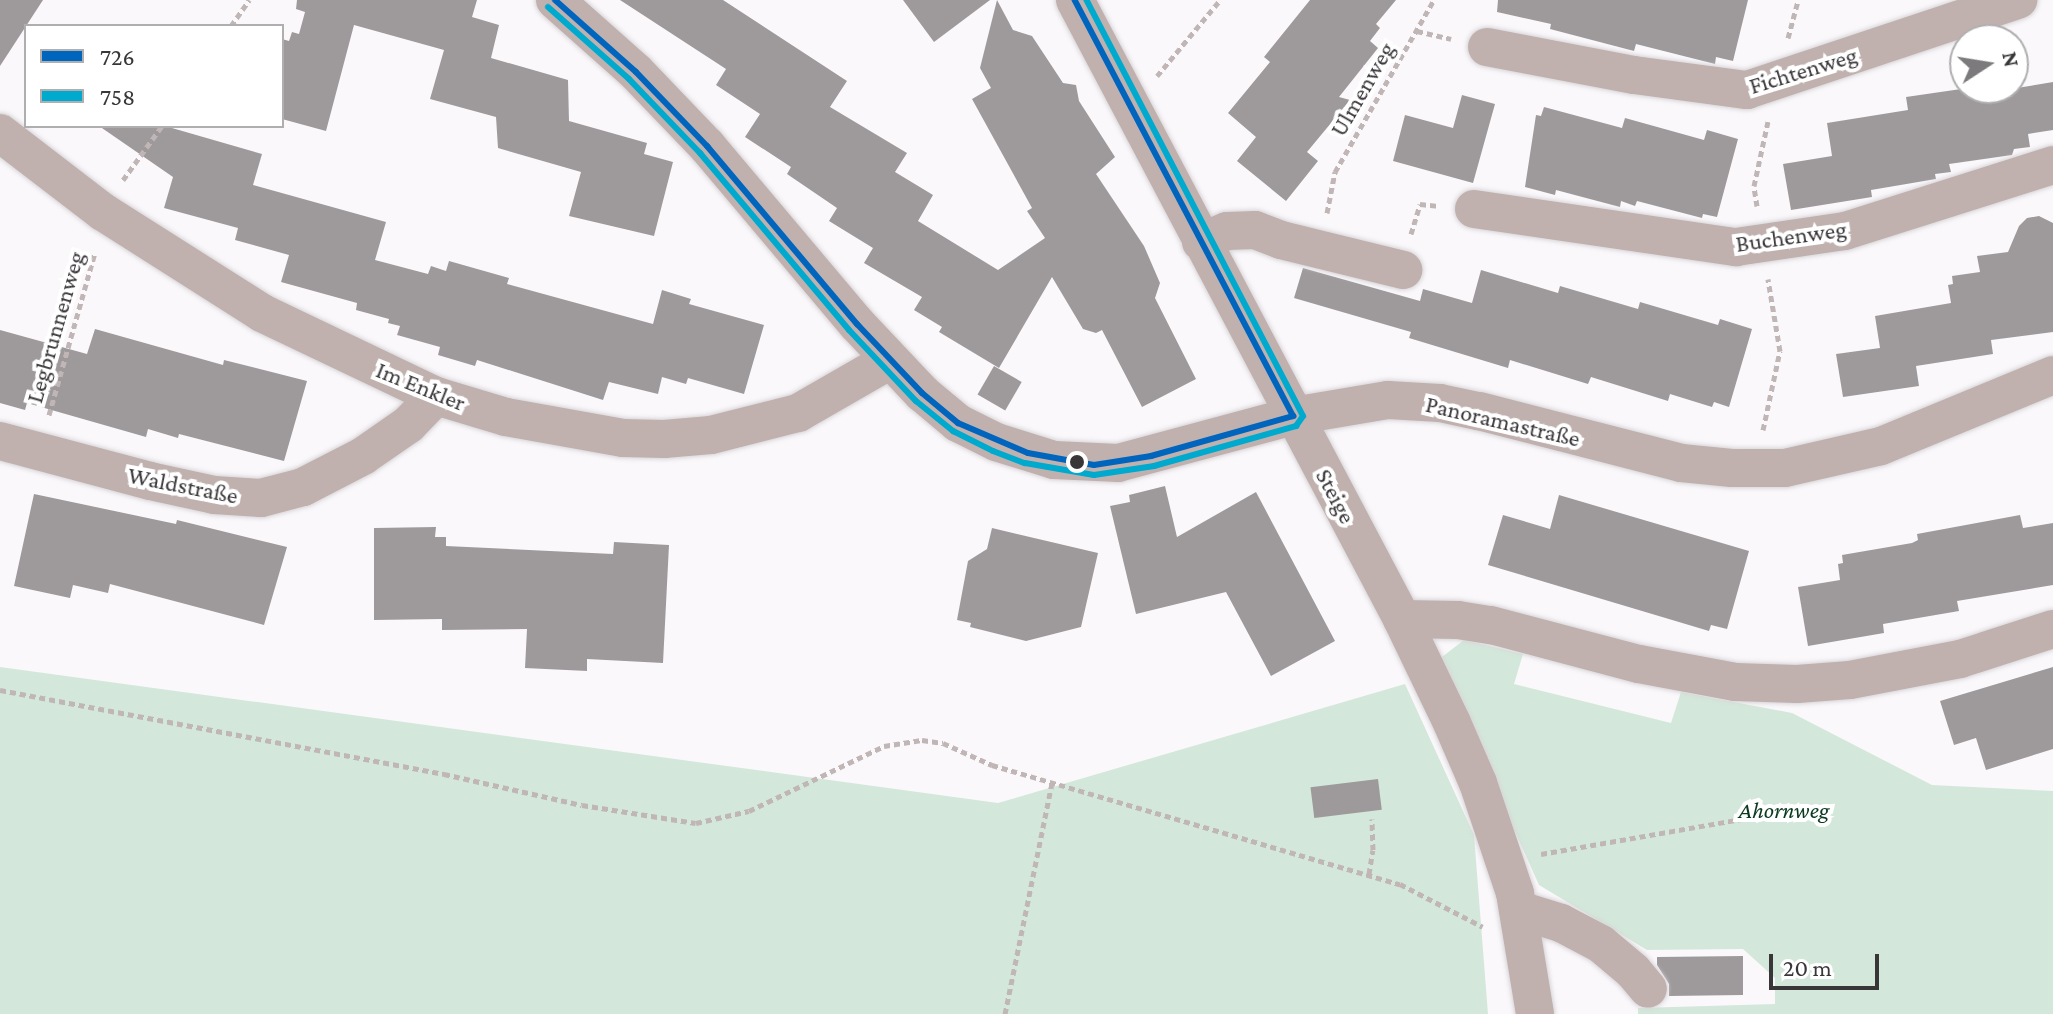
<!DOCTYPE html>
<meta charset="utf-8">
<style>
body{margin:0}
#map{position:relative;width:2053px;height:1014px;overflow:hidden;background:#fbf8fc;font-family:"Crimson Pro",serif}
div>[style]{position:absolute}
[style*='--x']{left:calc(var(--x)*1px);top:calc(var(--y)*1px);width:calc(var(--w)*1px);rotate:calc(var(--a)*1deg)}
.green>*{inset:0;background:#d3e8da}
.building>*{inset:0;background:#9e9a9c;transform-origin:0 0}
.path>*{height:5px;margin-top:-2.5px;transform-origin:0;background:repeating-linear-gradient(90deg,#c0b6b5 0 6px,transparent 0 10px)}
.roads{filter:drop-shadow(0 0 2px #d8d6d8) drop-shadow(0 0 2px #d8d6d8)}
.minor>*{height:38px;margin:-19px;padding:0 19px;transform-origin:19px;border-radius:19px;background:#c0b1af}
.bus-1>*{height:6px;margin:-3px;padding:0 3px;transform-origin:3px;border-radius:3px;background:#0065bd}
.bus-2>*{height:6px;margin:-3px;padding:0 3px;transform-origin:3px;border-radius:3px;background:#00a9ce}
.dots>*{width:22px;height:22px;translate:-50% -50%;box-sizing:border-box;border:4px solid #fff;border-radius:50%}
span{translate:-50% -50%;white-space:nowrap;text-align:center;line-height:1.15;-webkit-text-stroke:8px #fff;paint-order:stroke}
.street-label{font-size:24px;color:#393639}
.park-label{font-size:24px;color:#0a3920;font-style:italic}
.legend{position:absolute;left:24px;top:24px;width:260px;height:104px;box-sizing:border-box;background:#fff;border:2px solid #b0afb0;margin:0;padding:10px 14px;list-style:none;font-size:24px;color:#393639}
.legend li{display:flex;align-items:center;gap:16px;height:40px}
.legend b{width:40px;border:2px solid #b0afb0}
.north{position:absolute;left:1949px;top:24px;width:80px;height:80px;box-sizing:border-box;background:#fff;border:2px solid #b0afb0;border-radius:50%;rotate:78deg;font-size:22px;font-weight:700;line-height:32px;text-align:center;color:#393639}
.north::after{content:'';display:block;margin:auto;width:28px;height:36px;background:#7d7a7d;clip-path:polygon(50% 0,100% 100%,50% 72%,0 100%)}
.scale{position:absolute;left:1769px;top:954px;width:110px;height:36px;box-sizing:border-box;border:4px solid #393639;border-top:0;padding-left:10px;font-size:24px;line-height:28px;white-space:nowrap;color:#393639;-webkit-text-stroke:6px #fff;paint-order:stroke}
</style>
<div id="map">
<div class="green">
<i style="clip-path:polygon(1464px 640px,1523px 654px,1514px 684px,1671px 723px,1681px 692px,1792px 713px,1932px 785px,2053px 791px,2053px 1014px,1638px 1014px,1638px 1008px,1775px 1004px,1775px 978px,1743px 949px,1647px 950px,1539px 885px,1438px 660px)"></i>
<i style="clip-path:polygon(0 667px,998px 803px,1405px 684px,1474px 835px,1488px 1014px,0 1014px)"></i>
</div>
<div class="building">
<i style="clip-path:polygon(0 0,43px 0,0 66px)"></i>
<i style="clip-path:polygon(297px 0,477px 0,472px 17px,499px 25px,491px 58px,568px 80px,569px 121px,647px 143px,644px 154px,673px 162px,654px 236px,569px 216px,581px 172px,498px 148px,496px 117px,430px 99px,444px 50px,354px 25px,326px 131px,282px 119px,282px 39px,289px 41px,292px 32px,299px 34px,305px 12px,296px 9px)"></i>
<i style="clip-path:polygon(620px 0,723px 0,847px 81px,830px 107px,907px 153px,895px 172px,933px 195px,918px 221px,998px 270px,1045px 238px,1027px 211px,1032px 208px,972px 99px,991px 88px,980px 68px,997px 0,1013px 30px,1032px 36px,1063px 83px,1076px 85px,1079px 101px,1115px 157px,1096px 174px,1144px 246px,1160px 283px,1155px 298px,1196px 379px,1142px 407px,1102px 330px,1096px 333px,1083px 329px,1052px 277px,999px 368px,939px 332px,942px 327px,914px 310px,922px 297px,864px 263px,873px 248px,829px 221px,837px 208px,787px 174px,791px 167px,745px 137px,760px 114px,716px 85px,726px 69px)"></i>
<i style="clip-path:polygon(903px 0,990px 0,934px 42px)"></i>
<i style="clip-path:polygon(1310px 0,1396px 0,1376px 24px,1380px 28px,1370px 41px,1378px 48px,1339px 97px,1350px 100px,1307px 152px,1318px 161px,1286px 201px,1237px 161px,1256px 137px,1228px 113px,1270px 62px,1264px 57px)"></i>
<i style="clip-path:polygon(1498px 0,1748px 0,1733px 61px,1716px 57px,1715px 64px,1636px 44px,1634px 51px,1550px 29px,1551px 24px,1497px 12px)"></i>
<i style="clip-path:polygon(2053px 82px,2053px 130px,2028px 134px,2030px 147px,2014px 149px,2012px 155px,1949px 164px,1951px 172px,1935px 174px,1936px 179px,1871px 190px,1872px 197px,1791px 210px,1783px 164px,1832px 156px,1827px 123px,1908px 110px,1906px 97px,1968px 88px,2017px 88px)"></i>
<i style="clip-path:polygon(1462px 95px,1495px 104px,1473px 183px,1393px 161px,1405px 115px,1453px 128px)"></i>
<i style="clip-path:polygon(1544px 107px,1622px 128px,1625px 118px,1704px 140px,1707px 130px,1738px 139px,1717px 217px,1703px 214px,1702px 218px,1637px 201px,1635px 206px,1621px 201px,1620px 207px,1556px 190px,1555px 195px,1525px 187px,1536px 115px,1541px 116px)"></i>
<i style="clip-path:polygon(99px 126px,165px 126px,262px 154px,253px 185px,386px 222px,375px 260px,428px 274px,431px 266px,446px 271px,449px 261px,509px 278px,507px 284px,653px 324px,662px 290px,691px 299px,689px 304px,764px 325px,744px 394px,688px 378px,686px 384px,662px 377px,658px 394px,609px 382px,603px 400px,477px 360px,475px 366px,438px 355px,440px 347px,397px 335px,400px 326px,388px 323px,389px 319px,356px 310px,357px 303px,281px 282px,289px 255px,235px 240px,238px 228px,164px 208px,173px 177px)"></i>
<i style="clip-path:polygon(2039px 216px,2053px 223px,2053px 332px,1991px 340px,1993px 354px,1916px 366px,1919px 386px,1843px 397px,1836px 354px,1880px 348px,1875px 316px,1951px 303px,1948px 285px,1953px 284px,1952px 276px,1980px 272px,1977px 256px,2008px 252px,2019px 226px,2027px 218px)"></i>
<i style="clip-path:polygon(1303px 268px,1420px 301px,1423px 289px,1472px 303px,1481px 270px,1558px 293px,1560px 286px,1638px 309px,1640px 302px,1718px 325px,1720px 319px,1752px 329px,1729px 407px,1714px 402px,1712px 407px,1670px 394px,1668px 401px,1591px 377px,1588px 384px,1510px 360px,1508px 368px,1409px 338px,1411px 332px,1294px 298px)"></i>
<i style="clip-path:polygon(95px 329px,223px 365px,224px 360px,307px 381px,284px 461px,179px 434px,178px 438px,148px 429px,146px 437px,27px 403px,25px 410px,0 403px,0 330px,87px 354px)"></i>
<i style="left:994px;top:366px;width:32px;height:33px;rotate:30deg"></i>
<i style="clip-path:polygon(1165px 486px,1177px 537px,1256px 492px,1335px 641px,1271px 676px,1226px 592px,1136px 614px,1110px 506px,1130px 502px,1129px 495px)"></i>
<i style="clip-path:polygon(34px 494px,176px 524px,177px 520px,287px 547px,264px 625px,110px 584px,108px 593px,73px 585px,70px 598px,14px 586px)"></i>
<i style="clip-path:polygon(1559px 495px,1749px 551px,1727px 629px,1711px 625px,1709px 631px,1488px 565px,1503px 515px,1550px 529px)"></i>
<i style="clip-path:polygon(2020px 515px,2023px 528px,2053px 523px,2053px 585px,1957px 601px,1959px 611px,1883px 624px,1884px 633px,1808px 646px,1798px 587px,1840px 580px,1838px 564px,1843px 563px,1842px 555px,1912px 543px,1918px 540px,1917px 534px)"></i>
<i style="clip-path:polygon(436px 527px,435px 537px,446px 537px,446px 546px,613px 554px,614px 542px,669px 545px,663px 663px,587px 659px,587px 671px,525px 668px,527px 629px,442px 630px,442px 619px,374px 620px,374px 528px)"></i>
<i style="clip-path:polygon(992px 528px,1098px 553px,1081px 627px,1026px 641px,970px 627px,971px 623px,957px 620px,968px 561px,987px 549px)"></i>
<i style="clip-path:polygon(2053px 667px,2053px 749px,1986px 770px,1976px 738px,1954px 745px,1940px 701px)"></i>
<i style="left:1378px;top:779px;width:31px;height:68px;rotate:83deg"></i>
<i style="clip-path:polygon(1743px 956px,1743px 995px,1669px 996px,1669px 984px,1657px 965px,1657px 957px)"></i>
</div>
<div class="path">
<i style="--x:231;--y:26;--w:32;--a:-55"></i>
<i style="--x:1417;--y:31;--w:35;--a:13"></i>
<i style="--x:1788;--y:38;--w:39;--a:-75"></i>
<i style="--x:1157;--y:76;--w:99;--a:-50.3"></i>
<i style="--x:123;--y:180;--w:67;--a:-54.2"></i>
<i style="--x:1757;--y:206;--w:20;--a:-99"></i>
<i style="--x:1754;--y:186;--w:66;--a:-77.8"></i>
<i style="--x:1327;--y:213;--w:42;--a:-79"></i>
<i style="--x:1335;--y:172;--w:198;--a:-60.1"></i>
<i style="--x:1411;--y:234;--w:31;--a:-73"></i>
<i style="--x:1420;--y:204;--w:18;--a:6"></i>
<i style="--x:49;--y:415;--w:169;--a:-74.2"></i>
<i style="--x:1763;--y:430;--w:81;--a:-77.9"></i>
<i style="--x:1780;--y:351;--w:73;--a:-99.5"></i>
<i style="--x:0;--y:690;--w:452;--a:10.7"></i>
<i style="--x:444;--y:774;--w:141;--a:12.7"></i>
<i style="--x:582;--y:805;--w:115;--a:9"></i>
<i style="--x:696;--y:823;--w:54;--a:-12.8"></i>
<i style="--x:749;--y:811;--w:150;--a:-25.7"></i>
<i style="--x:884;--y:746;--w:38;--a:-9"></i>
<i style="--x:922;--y:740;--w:21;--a:8"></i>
<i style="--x:943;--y:743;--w:54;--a:24.2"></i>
<i style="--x:992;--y:765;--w:425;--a:16.3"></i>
<i style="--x:1400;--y:884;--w:93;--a:27.4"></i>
<i style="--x:1541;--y:854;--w:203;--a:-9.9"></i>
<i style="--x:1369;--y:874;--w:24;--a:-81"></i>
<i style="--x:1373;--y:850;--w:31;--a:-92"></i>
<i style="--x:1005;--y:1014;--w:236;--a:-78.5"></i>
</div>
<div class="roads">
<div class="minor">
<i style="--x:555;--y:0;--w:108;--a:41.6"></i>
<i style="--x:636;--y:72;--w:103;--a:46.2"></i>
<i style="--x:707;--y:146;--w:233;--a:49.9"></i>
<i style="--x:857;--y:324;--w:95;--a:46.7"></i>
<i style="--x:922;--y:393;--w:47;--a:39.8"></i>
<i style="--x:958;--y:423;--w:42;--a:26.6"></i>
<i style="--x:996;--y:442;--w:61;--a:17.2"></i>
<i style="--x:1054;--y:460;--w:64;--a:2.7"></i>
<i style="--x:1118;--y:463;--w:181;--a:-15"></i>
<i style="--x:1293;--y:416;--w:96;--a:-9.6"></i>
<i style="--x:1388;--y:400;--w:52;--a:3.3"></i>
<i style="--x:1440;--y:403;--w:40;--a:12"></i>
<i style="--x:1479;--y:411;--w:209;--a:14.4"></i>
<i style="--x:1681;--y:463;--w:51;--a:5.6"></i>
<i style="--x:1732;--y:468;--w:53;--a:0"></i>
<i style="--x:1785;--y:468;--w:98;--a:-12.9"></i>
<i style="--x:1881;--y:446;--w:186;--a:-22.4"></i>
<i style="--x:1075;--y:0;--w:700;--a:62.15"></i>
<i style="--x:1402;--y:619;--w:115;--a:64.3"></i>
<i style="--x:1452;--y:723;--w:65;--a:66.6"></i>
<i style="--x:1478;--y:783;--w:116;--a:71.4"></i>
<i style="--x:1515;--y:893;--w:123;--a:80.6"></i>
<i style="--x:1487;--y:47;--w:150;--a:10.8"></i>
<i style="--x:1634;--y:75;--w:114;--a:7.6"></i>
<i style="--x:1747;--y:90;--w:286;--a:-18.4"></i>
<i style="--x:0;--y:133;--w:130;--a:37.5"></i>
<i style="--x:103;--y:212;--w:188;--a:32.4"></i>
<i style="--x:262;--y:313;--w:193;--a:25.5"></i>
<i style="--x:436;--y:396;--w:73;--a:16.7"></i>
<i style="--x:506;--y:417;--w:119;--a:10.2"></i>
<i style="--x:623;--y:438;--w:41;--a:1.4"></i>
<i style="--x:664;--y:439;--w:47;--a:-4.9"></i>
<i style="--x:711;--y:435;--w:90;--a:-14.2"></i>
<i style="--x:798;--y:413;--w:106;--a:-29.9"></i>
<i style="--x:1474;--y:209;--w:265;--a:8.3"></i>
<i style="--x:1736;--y:247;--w:110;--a:-8.4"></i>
<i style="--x:1845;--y:231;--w:218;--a:-17.6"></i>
<i style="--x:1201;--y:242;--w:28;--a:-23"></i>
<i style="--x:1227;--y:231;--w:28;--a:-2"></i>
<i style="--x:1255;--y:230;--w:28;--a:21"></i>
<i style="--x:1281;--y:240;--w:126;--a:13.8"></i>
<i style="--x:0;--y:441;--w:155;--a:14.9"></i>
<i style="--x:150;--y:481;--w:66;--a:12.3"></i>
<i style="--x:214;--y:495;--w:47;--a:3.7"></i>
<i style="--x:261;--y:498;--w:43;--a:-14.7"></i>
<i style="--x:303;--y:487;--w:68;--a:-27.3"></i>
<i style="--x:363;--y:456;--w:56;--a:-34.8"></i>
<i style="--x:409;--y:424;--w:39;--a:-46"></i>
<i style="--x:1402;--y:619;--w:56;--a:1"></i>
<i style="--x:1458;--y:620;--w:33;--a:9"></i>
<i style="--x:1491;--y:625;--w:153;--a:14.8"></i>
<i style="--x:1639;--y:664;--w:98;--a:10.6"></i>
<i style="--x:1735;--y:682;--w:62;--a:1.8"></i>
<i style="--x:1797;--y:684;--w:53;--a:-4.3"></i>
<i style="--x:1850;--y:680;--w:112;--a:-10.8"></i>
<i style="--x:1960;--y:659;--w:98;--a:-17.9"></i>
<i style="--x:1519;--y:910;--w:44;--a:17.2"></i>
<i style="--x:1561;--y:923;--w:45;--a:27.7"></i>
<i style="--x:1601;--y:944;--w:42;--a:40.2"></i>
<i style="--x:1633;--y:971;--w:23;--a:50"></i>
</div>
</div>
<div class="bus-1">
<i style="--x:555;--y:0;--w:108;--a:41.6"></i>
<i style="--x:636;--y:72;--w:103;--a:46.2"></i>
<i style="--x:707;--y:146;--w:233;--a:49.9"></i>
<i style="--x:857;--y:324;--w:95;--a:46.7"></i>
<i style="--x:922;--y:393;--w:47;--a:39.8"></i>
<i style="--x:958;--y:423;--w:76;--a:23.2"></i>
<i style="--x:1028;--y:453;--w:67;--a:10.3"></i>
<i style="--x:1094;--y:465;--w:58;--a:-9"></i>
<i style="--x:1151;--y:456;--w:148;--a:-15.7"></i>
<i style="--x:1293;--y:416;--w:470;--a:-117.7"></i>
</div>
<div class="bus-2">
<i style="--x:548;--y:7;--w:108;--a:41.6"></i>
<i style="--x:629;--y:79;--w:103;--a:46.2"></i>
<i style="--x:700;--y:153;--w:231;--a:49.9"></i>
<i style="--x:849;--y:330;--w:98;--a:46.7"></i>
<i style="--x:916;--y:401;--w:48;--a:39"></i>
<i style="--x:953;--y:431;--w:45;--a:26.6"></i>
<i style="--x:993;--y:451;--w:34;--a:21"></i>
<i style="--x:1025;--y:463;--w:70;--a:9.9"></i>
<i style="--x:1094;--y:475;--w:61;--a:-8.5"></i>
<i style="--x:1154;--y:466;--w:148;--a:-15.7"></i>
<i style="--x:1296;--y:426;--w:12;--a:-55"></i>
<i style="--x:1303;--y:416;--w:469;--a:-117.5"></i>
</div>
<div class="dots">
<i style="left:1077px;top:462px;background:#393639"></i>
</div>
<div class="street-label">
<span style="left:1803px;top:70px;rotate:-17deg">Fichtenweg</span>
<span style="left:1362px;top:89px;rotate:-60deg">Ulmenweg</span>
<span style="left:1791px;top:236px;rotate:-8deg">Buchenweg</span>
<span style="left:55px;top:327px;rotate:-74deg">Legbrunnenweg</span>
<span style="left:421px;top:386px;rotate:22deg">Im Enkler</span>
<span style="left:1503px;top:421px;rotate:13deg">Panoramastraße</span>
<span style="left:183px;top:485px;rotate:11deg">Waldstraße</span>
<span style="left:1336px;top:496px;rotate:62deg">Steige</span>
</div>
<div class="park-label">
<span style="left:1784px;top:810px">Ahornweg</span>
</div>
<ul class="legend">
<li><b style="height:10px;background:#0065bd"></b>726</li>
<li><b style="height:10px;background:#00a9ce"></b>758</li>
</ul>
<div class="north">N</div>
<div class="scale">20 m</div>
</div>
